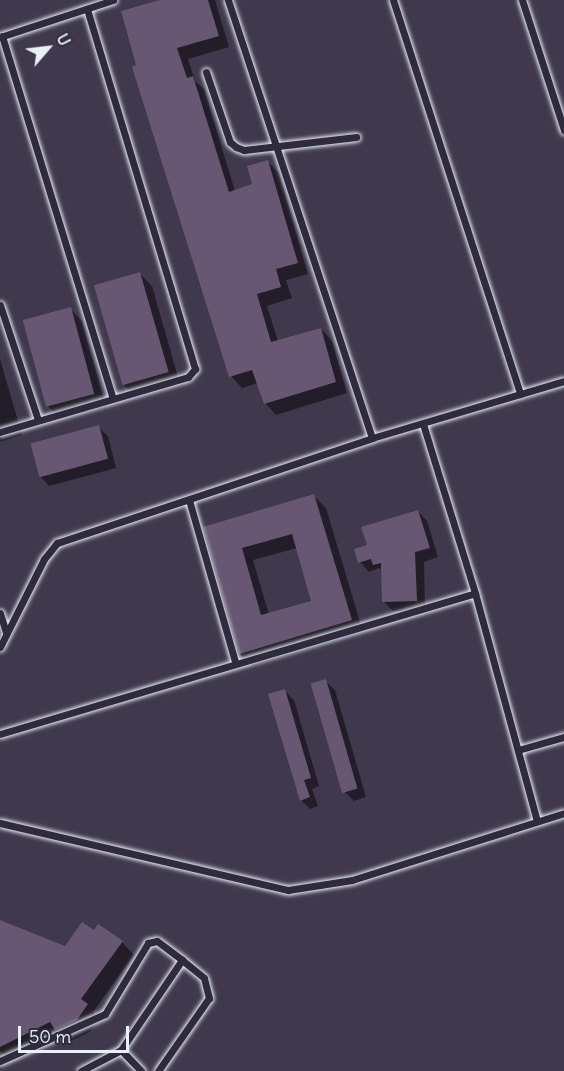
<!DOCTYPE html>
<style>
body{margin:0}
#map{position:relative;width:564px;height:1071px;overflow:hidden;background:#2f2a3d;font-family:Delius,sans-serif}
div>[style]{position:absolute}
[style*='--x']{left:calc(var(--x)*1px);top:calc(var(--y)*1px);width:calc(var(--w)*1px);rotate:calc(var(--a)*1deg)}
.built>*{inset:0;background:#40384d;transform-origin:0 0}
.shadow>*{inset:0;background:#0007}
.building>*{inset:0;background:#675772;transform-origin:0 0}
.roads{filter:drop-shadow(0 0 2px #e8f1f8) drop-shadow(0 0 2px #e8f1f8)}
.service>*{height:7px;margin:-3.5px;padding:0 3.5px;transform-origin:3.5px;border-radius:3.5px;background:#2f2a3d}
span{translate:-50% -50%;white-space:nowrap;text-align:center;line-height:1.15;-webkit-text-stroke:6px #2f2a3d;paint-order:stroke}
.north{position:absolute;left:18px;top:18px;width:60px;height:60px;-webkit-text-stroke:4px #2f2a3d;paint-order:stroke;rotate:62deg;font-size:16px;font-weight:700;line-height:24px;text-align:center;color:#e8f1f8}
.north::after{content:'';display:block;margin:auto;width:21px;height:27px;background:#e8f1f8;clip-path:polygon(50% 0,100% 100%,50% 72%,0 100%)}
.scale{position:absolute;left:18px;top:1026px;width:111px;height:27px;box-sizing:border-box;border:3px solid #e8f1f8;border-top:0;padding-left:8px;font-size:18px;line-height:21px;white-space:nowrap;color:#e8f1f8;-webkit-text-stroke:4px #2f2a3d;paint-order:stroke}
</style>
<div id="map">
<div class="built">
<i style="left:0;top:0;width:564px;height:1071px"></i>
</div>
<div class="shadow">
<i style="clip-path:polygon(165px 0,215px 0,229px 47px,188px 59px,195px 81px,204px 89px,235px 191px,254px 185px,268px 162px,279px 173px,308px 274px,286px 280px,292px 298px,267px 306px,278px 341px,321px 329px,332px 341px,347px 393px,276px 415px,265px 403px,258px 383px,242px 388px,231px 376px,138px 66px)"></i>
<i style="clip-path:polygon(140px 274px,152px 286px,180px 384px,136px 397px,124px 385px)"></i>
<i style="clip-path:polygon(70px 309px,82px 321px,106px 407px,60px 419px,48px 406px)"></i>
<i style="clip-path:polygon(0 359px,22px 435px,0 442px)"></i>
<i style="clip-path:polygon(98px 427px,108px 436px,116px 468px,49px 486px,40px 476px)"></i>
<i style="clip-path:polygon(evenodd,313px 495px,326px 508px,363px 632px,252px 666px,240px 654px,204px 528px,313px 495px,297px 548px,313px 602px,269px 615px,253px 560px,297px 548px)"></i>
<i style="clip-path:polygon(418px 511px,427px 521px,438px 557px,424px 562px,425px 610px,393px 611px,384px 602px,383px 572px,379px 568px,369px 572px,360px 562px,369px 546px)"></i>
<i style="clip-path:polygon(325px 681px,335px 690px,366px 797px,354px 801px,344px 791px)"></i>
<i style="clip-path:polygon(285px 691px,294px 700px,319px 786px,312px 789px,318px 806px,310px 809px,301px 800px)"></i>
<i style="clip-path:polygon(0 927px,66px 947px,94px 932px,122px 942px,134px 955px,93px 1012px,99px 1018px,90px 1032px,69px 1042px,62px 1035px,10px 1061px,0 1051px)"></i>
</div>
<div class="building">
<i style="clip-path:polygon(160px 0,208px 0,219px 36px,177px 48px,187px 78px,193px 76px,229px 192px,252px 184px,247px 166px,268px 160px,298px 263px,276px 269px,281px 287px,257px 294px,271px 342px,321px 328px,336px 382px,264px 404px,252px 370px,229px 377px,132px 67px,136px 65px,121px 11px)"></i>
<i style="left:140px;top:272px;width:104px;height:48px;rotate:74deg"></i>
<i style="left:71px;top:307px;width:90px;height:50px;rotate:75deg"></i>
<i style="left:99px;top:425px;width:35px;height:71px;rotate:75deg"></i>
<i style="clip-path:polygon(evenodd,314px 494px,352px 620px,239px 654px,203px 527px,314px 494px,292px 534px,311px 601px,261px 615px,242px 548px,292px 534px)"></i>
<i style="clip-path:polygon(418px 510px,430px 548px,415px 552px,417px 601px,382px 602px,381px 563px,373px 565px,371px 559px,358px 563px,354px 549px,367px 545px,361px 527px)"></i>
<i style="left:326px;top:679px;width:114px;height:16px;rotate:74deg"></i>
<i style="clip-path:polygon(285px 689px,311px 778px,304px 780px,310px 797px,300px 801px,268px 694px)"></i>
<i style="clip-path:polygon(0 920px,65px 946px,82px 922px,94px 930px,98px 924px,123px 941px,81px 999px,88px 1004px,77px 1020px,55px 1030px,50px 1022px,0 1047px)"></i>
</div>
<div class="roads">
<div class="service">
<i style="--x:228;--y:0;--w:461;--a:71.8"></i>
<i style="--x:393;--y:0;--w:414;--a:72.1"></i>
<i style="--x:522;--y:0;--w:137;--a:72.1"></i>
<i style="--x:2;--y:36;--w:379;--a:73"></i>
<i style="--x:0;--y:37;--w:119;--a:-18.1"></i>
<i style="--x:206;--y:72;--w:74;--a:71.1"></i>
<i style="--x:230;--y:142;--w:8;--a:40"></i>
<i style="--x:236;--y:147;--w:9;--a:21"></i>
<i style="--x:244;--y:150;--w:113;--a:-6.6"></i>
<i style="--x:0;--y:305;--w:121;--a:71.7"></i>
<i style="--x:0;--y:432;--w:196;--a:-16.3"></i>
<i style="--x:188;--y:377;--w:11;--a:-49"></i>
<i style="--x:195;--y:369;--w:376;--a:-106.7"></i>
<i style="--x:189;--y:500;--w:168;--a:74.1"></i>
<i style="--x:475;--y:593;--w:236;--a:74.8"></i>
<i style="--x:0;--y:613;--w:21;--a:73"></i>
<i style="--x:0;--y:647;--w:98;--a:-63.4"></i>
<i style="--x:44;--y:559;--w:21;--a:-51"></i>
<i style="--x:57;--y:543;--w:332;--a:-18.4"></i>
<i style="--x:372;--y:438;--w:200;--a:-16.5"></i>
<i style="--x:0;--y:734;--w:495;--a:-16.5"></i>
<i style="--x:475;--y:593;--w:177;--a:-107.1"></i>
<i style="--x:518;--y:750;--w:48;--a:-15.8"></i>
<i style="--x:0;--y:823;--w:296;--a:13.1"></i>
<i style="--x:288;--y:890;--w:65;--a:-8.9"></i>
<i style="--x:352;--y:880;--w:222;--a:-17.5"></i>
<i style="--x:121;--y:1050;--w:29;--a:46"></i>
<i style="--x:0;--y:1061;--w:115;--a:-24.1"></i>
<i style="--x:105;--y:1014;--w:83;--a:-58.8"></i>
<i style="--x:148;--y:943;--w:9;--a:-13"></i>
<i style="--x:157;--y:941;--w:31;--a:37"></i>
<i style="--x:81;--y:1071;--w:45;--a:-27.7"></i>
<i style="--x:121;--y:1050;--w:109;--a:-55.9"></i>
<i style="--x:182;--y:960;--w:28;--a:39"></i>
<i style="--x:204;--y:978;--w:21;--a:76"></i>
<i style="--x:209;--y:998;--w:89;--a:124.9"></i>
</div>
</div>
<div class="north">U</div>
<div class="scale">50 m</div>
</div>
